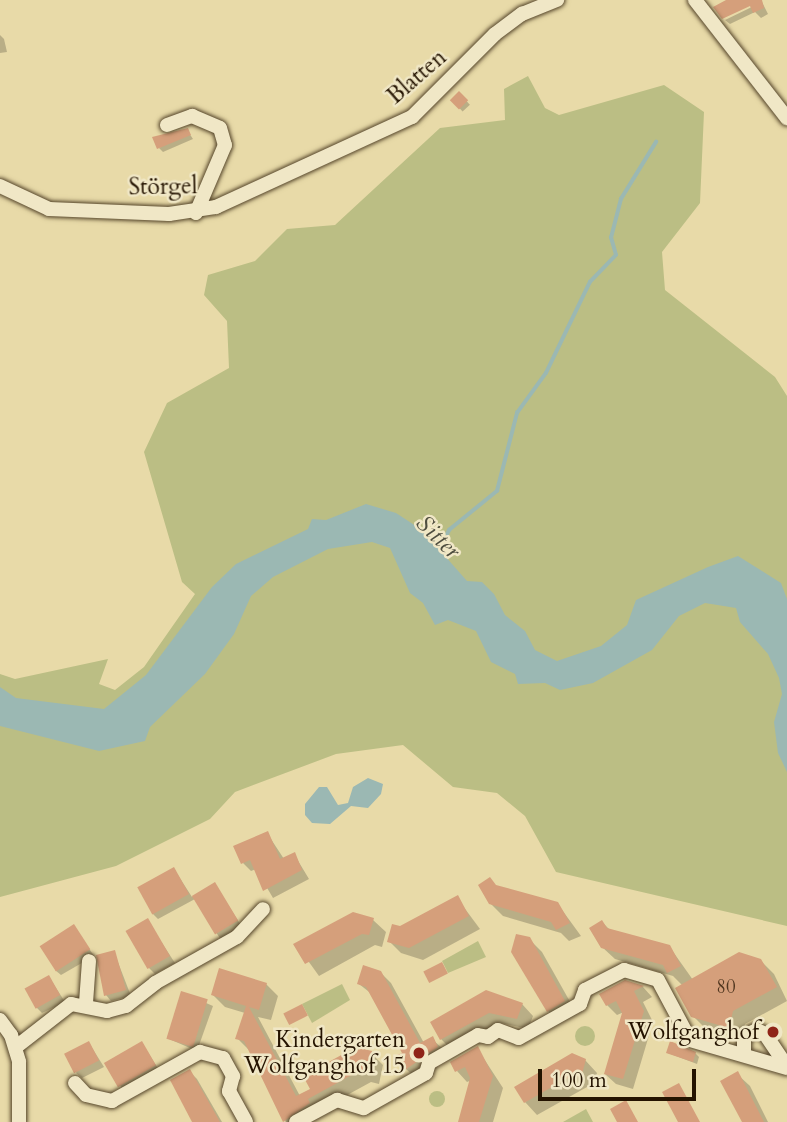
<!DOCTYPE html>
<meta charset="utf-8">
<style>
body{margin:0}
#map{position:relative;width:787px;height:1122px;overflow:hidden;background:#e8daa8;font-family:Cardo,serif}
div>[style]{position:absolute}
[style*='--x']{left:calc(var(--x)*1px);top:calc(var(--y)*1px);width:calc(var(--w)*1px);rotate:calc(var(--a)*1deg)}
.green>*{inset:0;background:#bbbe84}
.round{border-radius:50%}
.water>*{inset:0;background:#9bb8b3}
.shadow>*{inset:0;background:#0003;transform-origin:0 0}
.stream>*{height:3.5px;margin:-1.75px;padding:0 1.75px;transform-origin:1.75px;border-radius:1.75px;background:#9bb8b3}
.building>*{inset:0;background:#d59f7b;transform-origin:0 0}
.roads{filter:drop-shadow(0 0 2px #55452a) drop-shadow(0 0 2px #55452a)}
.minor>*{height:14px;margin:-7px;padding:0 7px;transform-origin:7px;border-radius:7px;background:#f0e7c6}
.dots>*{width:19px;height:19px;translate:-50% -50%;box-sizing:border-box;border:4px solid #f0e7c6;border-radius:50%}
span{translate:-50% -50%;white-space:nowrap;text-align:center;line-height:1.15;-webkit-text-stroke:5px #f0e7c6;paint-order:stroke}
.number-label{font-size:19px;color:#50361f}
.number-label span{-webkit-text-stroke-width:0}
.street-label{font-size:23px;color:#241300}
.poi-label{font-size:23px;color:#241300}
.right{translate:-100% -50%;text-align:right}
.water-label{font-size:24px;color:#4e4d3f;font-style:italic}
.scale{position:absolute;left:538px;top:1069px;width:158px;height:32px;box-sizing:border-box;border:4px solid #241300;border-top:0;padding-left:9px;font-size:21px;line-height:24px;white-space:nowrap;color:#241300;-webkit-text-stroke:5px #f0e7c6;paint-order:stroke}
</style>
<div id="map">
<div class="green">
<i style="clip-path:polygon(528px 76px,545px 108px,559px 115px,664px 85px,704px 112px,700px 203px,662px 252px,665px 290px,775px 377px,787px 396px,787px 926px,556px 872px,525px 816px,497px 793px,453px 787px,403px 745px,336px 754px,235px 792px,210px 819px,116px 866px,0 897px,0 674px,15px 679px,108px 659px,99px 684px,115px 690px,144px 667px,195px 594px,182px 582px,144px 452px,167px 403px,229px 368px,227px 321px,204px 295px,208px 275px,255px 261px,287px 229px,335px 225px,440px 128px,505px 120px,504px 89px)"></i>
<i style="clip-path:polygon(478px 941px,486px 957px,448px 973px,442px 961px)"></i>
<i style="clip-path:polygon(342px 984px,350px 1000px,312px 1023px,302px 1004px)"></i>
<i class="round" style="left:575px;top:1026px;width:20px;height:20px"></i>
<i class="round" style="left:429px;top:1091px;width:16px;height:16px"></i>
<i style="clip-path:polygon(586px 1109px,593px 1122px,563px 1122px)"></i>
</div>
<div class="water">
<i style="clip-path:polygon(366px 504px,396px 513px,422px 530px,467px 581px,482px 582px,494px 594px,505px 615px,525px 631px,535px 650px,557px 661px,601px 646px,627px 625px,636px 600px,708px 567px,738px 556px,781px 583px,787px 599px,787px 772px,778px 753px,774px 722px,782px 694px,779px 678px,768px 654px,740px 622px,736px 608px,705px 603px,679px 616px,652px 650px,593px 683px,560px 690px,545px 683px,518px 684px,515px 674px,491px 662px,476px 631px,448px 620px,435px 625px,423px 603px,410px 593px,390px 548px,372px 542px,328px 549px,273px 577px,251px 596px,234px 634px,205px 674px,150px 727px,145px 741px,99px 751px,0 726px,0 687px,16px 698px,104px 709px,146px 675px,212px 587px,236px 564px,308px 529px,312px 519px,326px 520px)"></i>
<i style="clip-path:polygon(368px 778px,383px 784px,381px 794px,368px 808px,351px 806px,330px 824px,312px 823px,305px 815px,305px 804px,319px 787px,327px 787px,338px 805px,348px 803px,353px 787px)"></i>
</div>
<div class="shadow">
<i style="clip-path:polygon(730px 0,761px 0,768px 14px,761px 18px,755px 12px,730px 24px,725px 20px,758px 4px)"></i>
<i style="clip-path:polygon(0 35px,4px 39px,7px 52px,0 53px)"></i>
<i style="left:459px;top:93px;width:16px;height:10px;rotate:47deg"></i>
<i style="clip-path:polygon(187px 130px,193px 139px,163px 152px,159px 148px)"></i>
<i style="clip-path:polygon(267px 833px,284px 859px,294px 854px,309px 879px,273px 898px,256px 869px,251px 871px,243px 863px)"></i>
<i style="clip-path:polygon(174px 869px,192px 897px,215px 884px,242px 927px,221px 940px,195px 899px,158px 919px,152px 913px)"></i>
<i style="clip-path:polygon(498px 887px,557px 903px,581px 936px,569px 941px,561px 933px,503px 916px,490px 903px)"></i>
<i style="clip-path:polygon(457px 898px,480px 929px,423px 960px,401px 953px,389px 941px,400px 928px)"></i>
<i style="clip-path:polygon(147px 920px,175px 963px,155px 974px,149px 968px)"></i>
<i style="clip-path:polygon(373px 920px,386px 932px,382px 947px,375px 945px,319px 976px,296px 944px)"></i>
<i style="clip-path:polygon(602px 922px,610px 930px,669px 946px,693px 980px,761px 961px,774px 974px,787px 1001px,745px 1024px,741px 1039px,706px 1029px,693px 1016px,683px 986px,673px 976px,615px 959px,602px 947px)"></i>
<i style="clip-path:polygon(74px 926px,94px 956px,61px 975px,55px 970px)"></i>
<i style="clip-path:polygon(529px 939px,542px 952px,577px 1014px,560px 1023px,548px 1011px)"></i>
<i style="clip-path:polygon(114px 952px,131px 996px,111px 1001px,106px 995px)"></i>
<i style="clip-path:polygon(380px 972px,391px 983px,424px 1043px,432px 1039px,443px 1049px,417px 1079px,406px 1069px,404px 1053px,373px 995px,359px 984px)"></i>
<i style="clip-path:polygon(49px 977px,65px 1002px,42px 1013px,36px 1007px)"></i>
<i style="clip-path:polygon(625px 982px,643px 987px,652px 997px,643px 1002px,653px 1022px,633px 1089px,616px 1084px,605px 1074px,624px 1012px,617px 1015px,607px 1005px)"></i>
<i style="clip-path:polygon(266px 984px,278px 996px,271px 1020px,258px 1017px,300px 1096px,371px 1053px,383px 1065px,379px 1084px,371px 1082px,318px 1111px,321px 1116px,311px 1122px,286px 1122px,249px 1050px,237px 1038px,245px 1013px,225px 1007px,213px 995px)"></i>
<i style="clip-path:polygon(486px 992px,522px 1004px,533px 1016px,528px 1029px,501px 1023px,452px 1050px,441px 1039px)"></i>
<i style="clip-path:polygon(183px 993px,213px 1006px,197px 1051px,169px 1039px)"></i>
<i style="clip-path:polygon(89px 1043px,104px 1067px,82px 1078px,76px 1073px)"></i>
<i style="left:142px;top:1043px;width:34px;height:41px;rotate:58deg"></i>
<i style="clip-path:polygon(477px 1048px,503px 1088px,493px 1122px,460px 1122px,472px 1080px,467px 1082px,457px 1071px)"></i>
<i style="clip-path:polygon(668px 1053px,695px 1053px,699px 1057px,697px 1064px)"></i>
<i style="clip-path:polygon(585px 1060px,597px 1073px,593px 1089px,587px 1087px,537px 1115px,525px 1102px)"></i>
<i style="clip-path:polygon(189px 1071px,197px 1079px,222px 1122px,194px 1122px)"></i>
<i style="clip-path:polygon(737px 1074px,750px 1086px,768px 1122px,744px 1122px)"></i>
</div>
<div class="stream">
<i style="--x:437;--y:553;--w:26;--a:-62"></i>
<i style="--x:449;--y:530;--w:62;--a:-39.1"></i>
<i style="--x:497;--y:491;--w:81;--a:-75.6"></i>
<i style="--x:517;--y:413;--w:49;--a:-54.1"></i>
<i style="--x:546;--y:373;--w:101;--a:-64.2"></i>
<i style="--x:590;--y:282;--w:37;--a:-46"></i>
<i style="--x:616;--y:255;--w:18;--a:-106"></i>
<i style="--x:611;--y:238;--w:40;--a:-75.6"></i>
<i style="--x:621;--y:199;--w:67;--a:-58.4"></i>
</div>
<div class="building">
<i style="clip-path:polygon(726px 0,762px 0,764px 8px,753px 13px,750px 6px,722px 19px,713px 7px)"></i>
<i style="left:459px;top:91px;width:13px;height:13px;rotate:45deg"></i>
<i style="clip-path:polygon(188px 128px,191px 135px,157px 149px,152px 137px)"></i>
<i style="clip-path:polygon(268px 831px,280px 859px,295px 852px,302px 870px,263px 891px,250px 860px,241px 864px,233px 846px)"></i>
<i style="left:174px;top:867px;width:31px;height:42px;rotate:61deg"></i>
<i style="clip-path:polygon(490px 877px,496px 885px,558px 902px,570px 923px,556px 930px,551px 922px,489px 904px,478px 885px)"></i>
<i style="left:215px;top:882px;width:45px;height:27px;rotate:59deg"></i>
<i style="clip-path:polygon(458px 895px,469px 916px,409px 948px,387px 942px,392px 924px,400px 926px)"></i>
<i style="clip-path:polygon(353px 912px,374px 918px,369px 935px,362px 934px,305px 964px,293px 944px)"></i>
<i style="left:148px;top:918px;width:44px;height:26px;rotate:60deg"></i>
<i style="clip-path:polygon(602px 920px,607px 928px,670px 945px,681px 966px,667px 973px,663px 965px,601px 948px,589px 928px)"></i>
<i style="left:74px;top:924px;width:30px;height:41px;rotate:57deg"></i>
<i style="clip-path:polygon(516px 934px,530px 937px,565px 1001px,547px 1012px,511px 952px)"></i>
<i style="clip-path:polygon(115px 950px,126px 990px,104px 996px,96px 955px)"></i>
<i style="clip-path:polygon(739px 952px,761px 959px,777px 987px,733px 1011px,729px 1028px,691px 1017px,675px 988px)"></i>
<i style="left:442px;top:962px;width:13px;height:21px;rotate:63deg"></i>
<i style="clip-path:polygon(363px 965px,381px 971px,420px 1043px,433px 1036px,438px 1047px,405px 1070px,397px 1055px,402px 1053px,366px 987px,357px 984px)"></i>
<i style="clip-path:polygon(219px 968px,267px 983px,259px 1010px,249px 1007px,296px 1096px,310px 1089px,303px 1076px,356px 1047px,372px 1051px,367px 1073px,359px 1071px,308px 1099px,310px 1103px,283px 1122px,244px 1041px,235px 1039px,246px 1006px,211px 995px)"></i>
<i style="left:49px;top:975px;width:23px;height:28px;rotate:61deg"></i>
<i style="clip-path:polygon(625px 980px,644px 986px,634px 991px,644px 1011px,623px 1079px,604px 1074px,622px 1013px,616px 1001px,606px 1006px,599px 994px)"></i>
<i style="clip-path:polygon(486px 990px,523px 1003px,517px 1019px,489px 1013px,440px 1040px,430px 1022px)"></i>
<i style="left:181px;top:991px;width:28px;height:50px;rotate:17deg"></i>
<i style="left:302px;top:1004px;width:13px;height:21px;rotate:63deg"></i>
<i style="left:89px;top:1041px;width:22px;height:28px;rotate:63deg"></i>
<i style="left:142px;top:1041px;width:28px;height:44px;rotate:60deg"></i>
<i style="clip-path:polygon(670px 1041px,696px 1052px,693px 1062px,666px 1053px)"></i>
<i style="clip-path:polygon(478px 1046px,493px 1076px,479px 1122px,458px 1122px,470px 1078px,465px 1067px,455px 1072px,450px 1062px)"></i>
<i style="clip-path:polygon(572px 1053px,586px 1059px,581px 1078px,573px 1075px,524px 1103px,514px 1087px)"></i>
<i style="clip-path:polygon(190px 1069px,220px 1122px,192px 1122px,170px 1080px)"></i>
<i style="clip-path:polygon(738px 1071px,764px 1122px,742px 1122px,720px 1081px)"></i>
<i style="clip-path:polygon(679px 1083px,700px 1122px,678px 1122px,662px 1092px)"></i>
<i style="clip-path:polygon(626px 1100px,638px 1122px,617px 1122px,610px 1109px)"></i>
</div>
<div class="roads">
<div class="minor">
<i style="--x:695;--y:0;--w:150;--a:52.1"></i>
<i style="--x:167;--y:125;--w:27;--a:-20"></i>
<i style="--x:192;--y:116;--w:30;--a:23"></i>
<i style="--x:220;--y:128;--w:18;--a:74"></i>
<i style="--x:225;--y:145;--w:74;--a:113.1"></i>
<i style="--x:0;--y:186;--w:54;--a:25.1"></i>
<i style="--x:49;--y:209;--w:120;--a:2.4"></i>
<i style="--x:169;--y:214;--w:48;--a:-8.5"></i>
<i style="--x:216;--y:207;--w:216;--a:-24.7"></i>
<i style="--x:412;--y:117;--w:117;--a:-45"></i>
<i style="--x:495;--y:34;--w:34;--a:-37"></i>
<i style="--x:522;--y:14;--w:38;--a:-22"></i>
<i style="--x:86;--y:1003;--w:42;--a:-85.9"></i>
<i style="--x:0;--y:1020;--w:19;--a:54"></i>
<i style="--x:11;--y:1035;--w:28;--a:73"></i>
<i style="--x:19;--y:1062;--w:60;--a:90"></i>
<i style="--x:16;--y:1047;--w:70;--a:-38"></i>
<i style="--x:71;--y:1004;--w:37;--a:11"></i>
<i style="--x:107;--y:1011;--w:20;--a:-15"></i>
<i style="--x:126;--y:1006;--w:37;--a:-38"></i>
<i style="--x:155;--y:983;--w:94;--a:-29.3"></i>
<i style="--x:237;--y:937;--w:38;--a:-47"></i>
<i style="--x:744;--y:1055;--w:19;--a:-90"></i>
<i style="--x:744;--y:1036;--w:14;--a:-25"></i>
<i style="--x:757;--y:1030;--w:9;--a:27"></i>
<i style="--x:765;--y:1034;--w:40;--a:56"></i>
<i style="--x:75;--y:1083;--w:16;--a:47"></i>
<i style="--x:86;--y:1095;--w:27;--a:13"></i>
<i style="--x:112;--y:1101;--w:101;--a:-29.1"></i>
<i style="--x:200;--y:1052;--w:24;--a:15"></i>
<i style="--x:223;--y:1058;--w:21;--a:61"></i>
<i style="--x:233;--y:1076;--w:16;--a:105"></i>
<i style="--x:229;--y:1091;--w:35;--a:61"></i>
<i style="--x:296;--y:1122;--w:47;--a:-28.2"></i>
<i style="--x:337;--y:1100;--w:28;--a:17"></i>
<i style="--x:364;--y:1108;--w:71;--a:-29.4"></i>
<i style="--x:426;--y:1073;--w:10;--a:-73"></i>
<i style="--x:429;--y:1063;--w:56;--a:-29.7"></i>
<i style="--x:478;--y:1035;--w:10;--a:11"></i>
<i style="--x:488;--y:1037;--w:12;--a:-35"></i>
<i style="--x:498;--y:1030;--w:22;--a:21"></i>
<i style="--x:519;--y:1038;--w:70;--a:-29.1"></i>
<i style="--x:580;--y:1004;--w:15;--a:-70"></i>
<i style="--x:585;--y:990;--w:44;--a:-27.1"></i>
<i style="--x:624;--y:970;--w:35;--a:16"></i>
<i style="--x:658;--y:980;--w:68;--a:61.9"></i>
<i style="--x:690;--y:1040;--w:101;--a:16.1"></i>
</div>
</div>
<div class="dots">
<i style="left:773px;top:1032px;background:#8f2418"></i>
<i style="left:419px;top:1053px;background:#8f2418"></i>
</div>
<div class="number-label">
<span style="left:726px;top:988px">80</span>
</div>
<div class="street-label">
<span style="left:417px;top:77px;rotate:-41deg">Blatten</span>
<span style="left:163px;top:187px;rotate:-1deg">Störgel</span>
</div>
<div class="poi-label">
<span class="right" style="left:759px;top:1032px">Wolfganghof</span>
<span class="right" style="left:405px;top:1053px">Kindergarten<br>Wolfganghof 15</span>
</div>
<div class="water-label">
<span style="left:438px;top:537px;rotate:44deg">Sitter</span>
</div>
<div class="scale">100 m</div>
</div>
